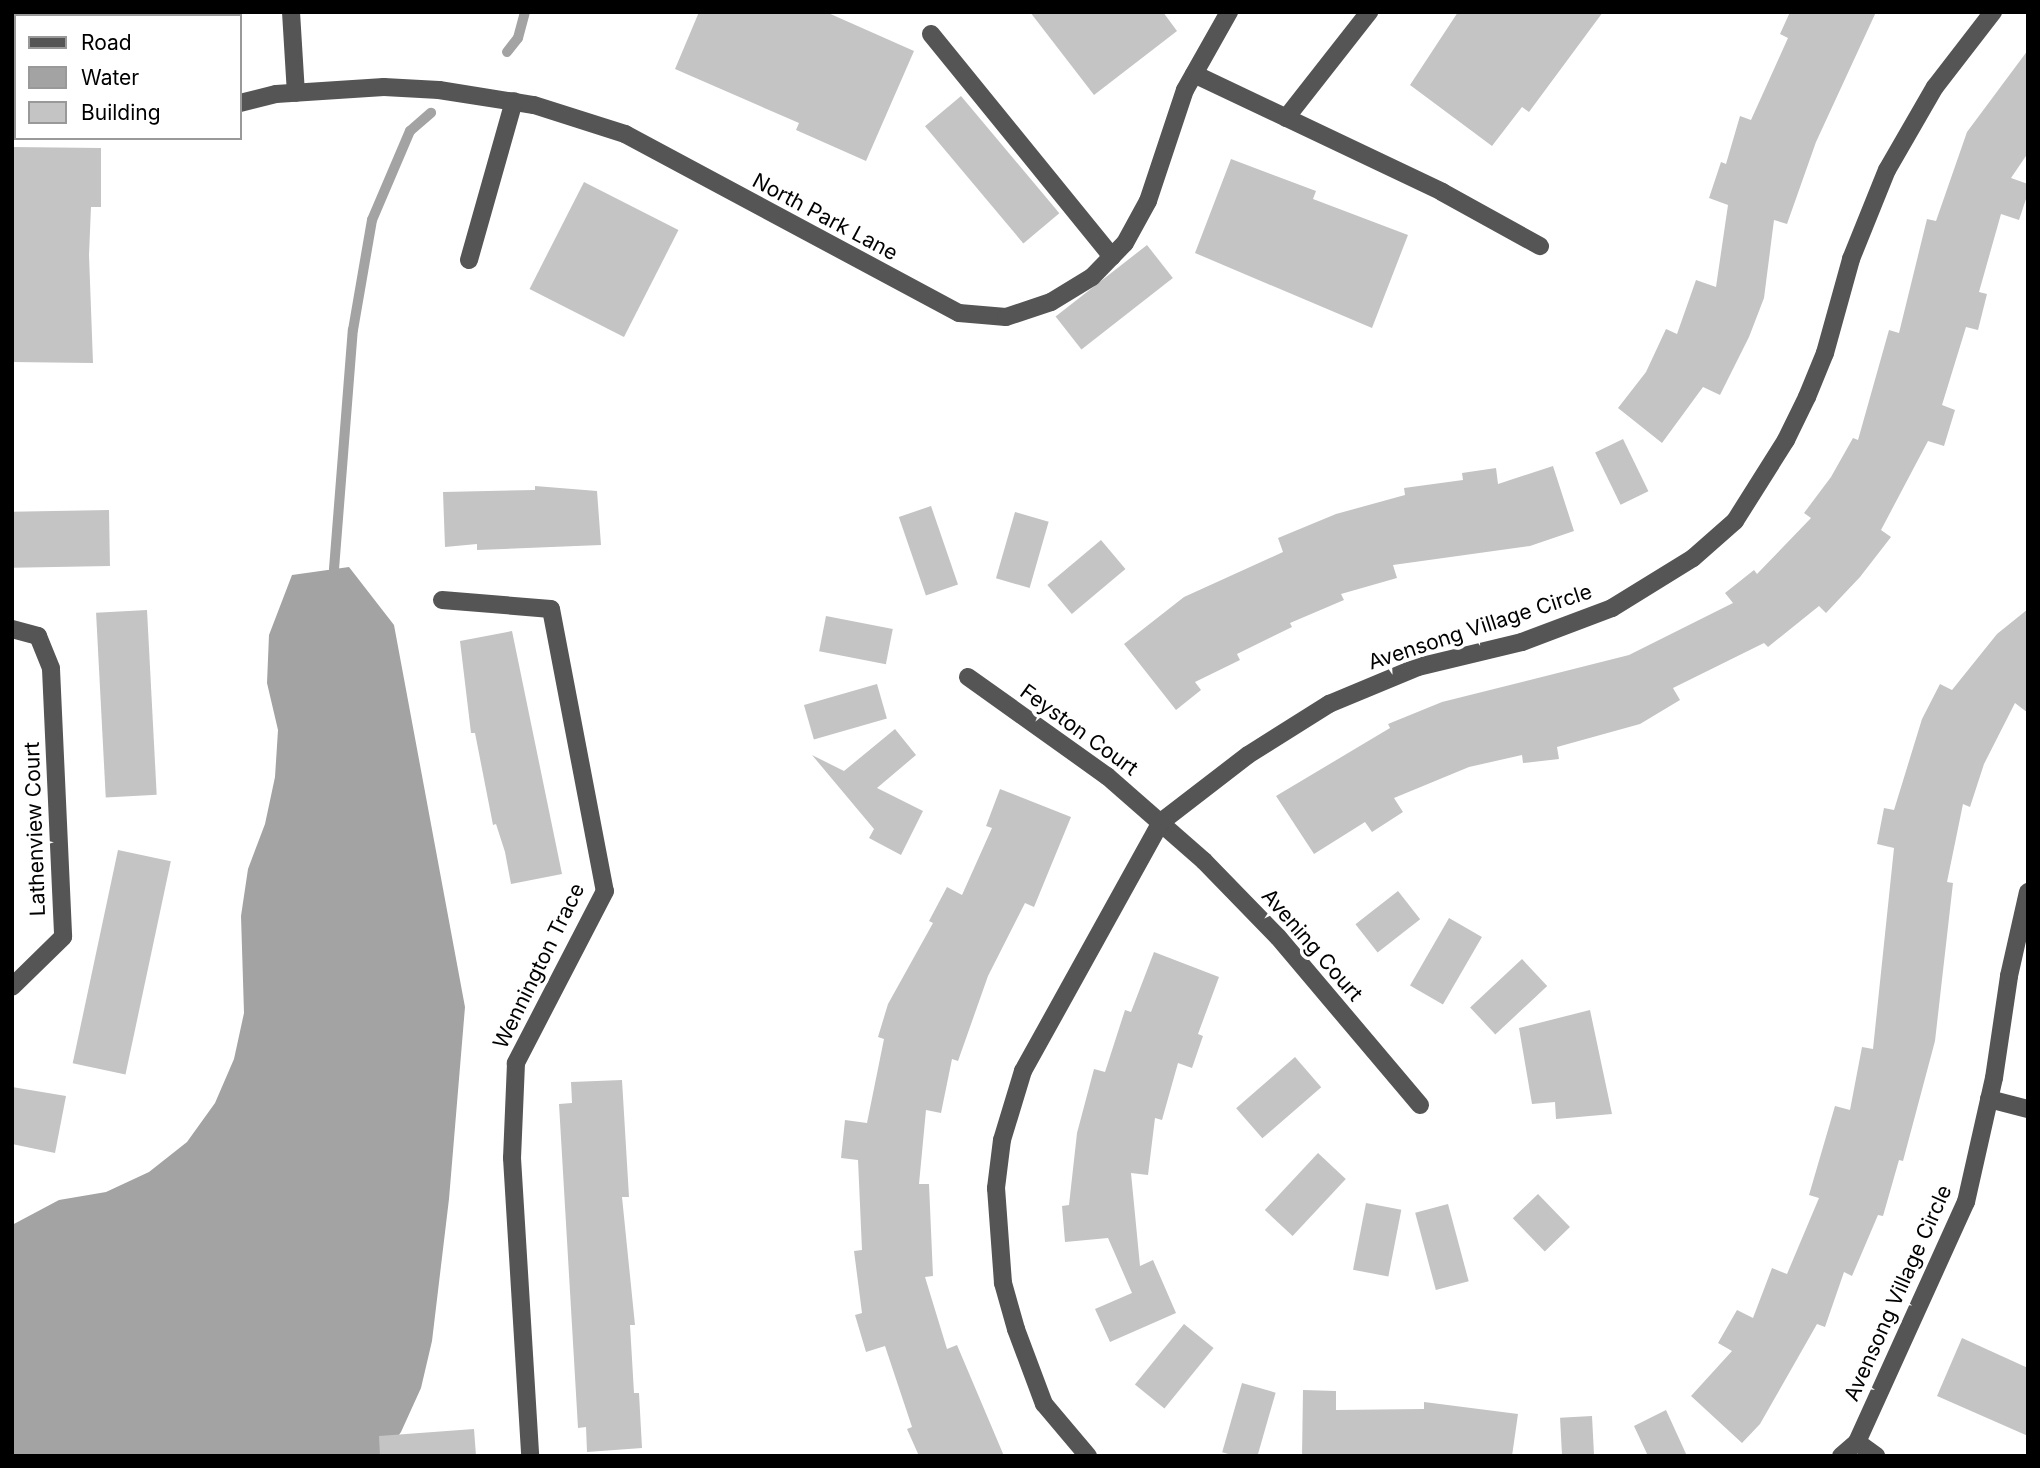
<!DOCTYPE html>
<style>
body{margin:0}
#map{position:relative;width:2040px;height:1468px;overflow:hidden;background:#fff;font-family:Inter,sans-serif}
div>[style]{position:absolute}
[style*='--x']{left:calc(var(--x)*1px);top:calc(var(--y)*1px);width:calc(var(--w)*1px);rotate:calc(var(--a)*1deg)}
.water>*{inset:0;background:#a3a3a3}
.stream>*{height:10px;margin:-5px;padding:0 5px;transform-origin:5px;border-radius:5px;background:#a3a3a3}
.building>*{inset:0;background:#c4c4c4;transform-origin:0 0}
.minor>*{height:18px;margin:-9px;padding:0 9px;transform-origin:9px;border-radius:9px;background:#555}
span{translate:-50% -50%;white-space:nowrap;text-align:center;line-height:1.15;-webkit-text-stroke:7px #fff;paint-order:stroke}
.street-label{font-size:21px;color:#000}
.frame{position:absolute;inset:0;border:14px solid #000;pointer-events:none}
.legend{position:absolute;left:14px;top:14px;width:228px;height:126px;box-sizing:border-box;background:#fff;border:2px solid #999;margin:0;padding:9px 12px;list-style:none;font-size:21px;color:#000}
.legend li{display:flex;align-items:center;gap:14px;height:35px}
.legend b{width:35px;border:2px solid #999}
</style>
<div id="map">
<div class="water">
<i style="clip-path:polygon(349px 567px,394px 625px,465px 1007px,449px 1199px,432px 1341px,421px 1388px,401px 1432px,384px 1456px,12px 1456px,12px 1225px,59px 1200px,106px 1192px,149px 1172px,187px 1142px,215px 1103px,234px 1059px,244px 1013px,241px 916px,248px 869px,265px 824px,275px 777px,278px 730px,267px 683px,269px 635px,292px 575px)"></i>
</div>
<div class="stream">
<i style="--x:507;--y:52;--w:18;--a:-52"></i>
<i style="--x:518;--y:38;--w:27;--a:-75"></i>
<i style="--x:334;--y:569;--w:240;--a:-85.5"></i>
<i style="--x:353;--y:330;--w:112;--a:-80.2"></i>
<i style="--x:372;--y:220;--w:97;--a:-66.9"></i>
<i style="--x:410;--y:131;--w:28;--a:-41"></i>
</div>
<div class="building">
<i style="clip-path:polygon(699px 12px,826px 12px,914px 51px,866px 161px,796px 130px,799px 123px,675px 69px)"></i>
<i style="clip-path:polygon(1030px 12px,1163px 12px,1177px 31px,1094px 95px)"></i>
<i style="clip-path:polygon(1458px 12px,1603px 12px,1529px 112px,1522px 107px,1492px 146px,1410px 85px)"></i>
<i style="clip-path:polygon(1790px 12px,1876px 12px,1816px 142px,1787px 224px,1774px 220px,1764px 298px,1749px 337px,1720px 395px,1703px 387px,1662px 443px,1618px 408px,1646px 372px,1666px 329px,1677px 334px,1696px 280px,1716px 287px,1728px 205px,1709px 198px,1721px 162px,1726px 164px,1740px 116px,1751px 120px,1788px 38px,1780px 34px)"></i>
<i style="clip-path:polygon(2028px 50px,2028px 153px,2011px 178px,2028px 184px,2028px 193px,2019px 220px,2001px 214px,1979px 292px,1987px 294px,1978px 330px,1966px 327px,1942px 405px,1955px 410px,1944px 446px,1928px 441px,1881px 530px,1891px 537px,1860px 577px,1826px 613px,1819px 606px,1768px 647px,1764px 643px,1673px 688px,1680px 700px,1640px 724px,1557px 747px,1559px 759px,1523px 763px,1522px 755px,1469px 767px,1394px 798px,1403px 812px,1372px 832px,1365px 822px,1314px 854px,1276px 796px,1390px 728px,1388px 724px,1442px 702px,1629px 655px,1733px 603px,1725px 593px,1754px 570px,1757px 574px,1811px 518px,1804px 513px,1831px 477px,1853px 438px,1858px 440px,1889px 330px,1899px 333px,1927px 219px,1936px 221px,1967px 132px)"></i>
<i style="left:961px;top:96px;width:153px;height:47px;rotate:50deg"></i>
<i style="clip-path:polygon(12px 147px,101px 148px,101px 207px,91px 207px,89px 255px,93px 363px,12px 362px)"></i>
<i style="clip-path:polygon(1231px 159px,1316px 191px,1313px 199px,1408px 235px,1372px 328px,1195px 253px)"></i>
<i style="left:584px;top:182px;width:106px;height:120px;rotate:27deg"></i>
<i style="left:1147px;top:245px;width:42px;height:116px;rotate:52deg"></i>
<i style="left:1623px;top:439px;width:58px;height:31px;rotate:64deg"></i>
<i style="clip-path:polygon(1553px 466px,1574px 531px,1530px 546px,1393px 565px,1397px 578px,1341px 594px,1344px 600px,1290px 623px,1292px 627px,1237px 654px,1240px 660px,1195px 682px,1201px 690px,1176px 710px,1124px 644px,1184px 597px,1283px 552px,1278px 538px,1336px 514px,1405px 495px,1404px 488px,1463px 480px,1462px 473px,1496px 468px,1498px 484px)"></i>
<i style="clip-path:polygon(535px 486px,597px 491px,601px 545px,477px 550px,477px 544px,445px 547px,443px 492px,535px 490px)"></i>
<i style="left:931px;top:506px;width:83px;height:34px;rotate:71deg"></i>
<i style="left:109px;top:510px;width:56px;height:97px;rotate:89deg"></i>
<i style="left:1015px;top:512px;width:35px;height:69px;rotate:16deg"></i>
<i style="left:1101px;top:540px;width:38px;height:70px;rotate:50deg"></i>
<i style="clip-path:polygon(2028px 609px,2028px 713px,2015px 703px,1984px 764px,1970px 807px,1963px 804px,1947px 882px,1953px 883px,1935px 1041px,1903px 1161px,1899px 1160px,1883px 1216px,1878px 1215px,1852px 1276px,1844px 1272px,1825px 1327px,1817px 1324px,1760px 1424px,1742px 1443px,1691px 1396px,1732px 1351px,1718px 1343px,1737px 1310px,1753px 1318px,1772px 1268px,1787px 1274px,1819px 1198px,1809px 1195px,1835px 1106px,1850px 1110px,1862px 1047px,1873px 1049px,1894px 848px,1877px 844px,1884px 808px,1894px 810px,1922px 719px,1940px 684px,1952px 690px,1997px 634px)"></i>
<i style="left:147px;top:610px;width:185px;height:51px;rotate:87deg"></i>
<i style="left:826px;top:616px;width:68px;height:36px;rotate:11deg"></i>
<i style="clip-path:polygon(512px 631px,562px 874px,511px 884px,505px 852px,496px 824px,493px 825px,475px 733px,471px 733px,460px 641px)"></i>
<i style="left:877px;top:684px;width:36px;height:76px;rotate:74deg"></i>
<i style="clip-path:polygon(895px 729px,916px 755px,877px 788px,923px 811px,901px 855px,869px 838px,874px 829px,812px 755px,844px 771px)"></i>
<i style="clip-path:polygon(1000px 789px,1071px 817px,1034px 907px,1025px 903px,988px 976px,958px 1061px,952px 1059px,941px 1113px,926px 1110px,919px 1184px,929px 1184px,933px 1276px,925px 1277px,947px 1349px,957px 1345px,1004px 1456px,919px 1456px,907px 1429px,912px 1427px,885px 1346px,866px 1352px,855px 1315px,862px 1313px,854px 1251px,862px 1250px,858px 1160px,841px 1158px,845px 1120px,867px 1123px,884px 1039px,878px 1037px,888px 1004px,933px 923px,929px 921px,947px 887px,962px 895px,992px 828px,986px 826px)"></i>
<i style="left:118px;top:850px;width:54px;height:218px;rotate:12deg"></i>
<i style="left:1398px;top:891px;width:36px;height:54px;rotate:52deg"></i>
<i style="left:1449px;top:918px;width:38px;height:78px;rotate:30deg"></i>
<i style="clip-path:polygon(1154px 952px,1219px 977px,1198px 1034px,1203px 1036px,1192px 1068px,1178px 1063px,1162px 1120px,1155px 1118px,1148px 1175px,1131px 1173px,1140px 1266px,1153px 1260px,1176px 1313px,1110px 1342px,1095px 1309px,1132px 1293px,1108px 1238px,1065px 1242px,1062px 1206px,1069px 1205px,1077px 1133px,1094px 1069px,1105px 1072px,1125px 1010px,1131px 1012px)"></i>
<i style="left:1522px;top:959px;width:37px;height:71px;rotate:47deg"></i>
<i style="clip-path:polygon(1590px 1010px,1612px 1114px,1556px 1119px,1555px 1102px,1532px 1104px,1519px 1028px)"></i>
<i style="left:1295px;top:1057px;width:40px;height:78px;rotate:49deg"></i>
<i style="clip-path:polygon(622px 1080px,629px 1197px,622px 1197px,635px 1325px,630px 1325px,634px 1393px,639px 1393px,642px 1448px,587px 1452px,586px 1427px,578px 1428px,559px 1104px,572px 1103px,571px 1082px)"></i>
<i style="clip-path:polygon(12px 1087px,66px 1096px,55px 1153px,12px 1144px)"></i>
<i style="left:1318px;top:1153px;width:38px;height:78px;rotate:43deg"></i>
<i style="left:1538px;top:1194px;width:46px;height:35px;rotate:46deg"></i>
<i style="left:1366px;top:1203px;width:36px;height:68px;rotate:11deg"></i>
<i style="left:1448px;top:1204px;width:80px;height:34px;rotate:75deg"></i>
<i style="left:1184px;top:1324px;width:38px;height:78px;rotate:39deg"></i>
<i style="clip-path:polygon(1962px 1338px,2028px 1368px,2028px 1436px,1937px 1396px)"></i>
<i style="left:1242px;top:1383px;width:35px;height:72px;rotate:16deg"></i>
<i style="clip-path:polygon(1303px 1390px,1336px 1391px,1336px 1410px,1424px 1409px,1424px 1402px,1518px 1414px,1512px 1456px,1302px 1456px)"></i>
<i style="clip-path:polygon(1666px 1410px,1687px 1456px,1648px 1456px,1634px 1426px)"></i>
<i style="left:1592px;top:1416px;width:40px;height:32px;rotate:87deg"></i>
<i style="clip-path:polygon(474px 1429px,476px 1456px,380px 1456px,379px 1436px)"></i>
</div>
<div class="minor">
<i style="--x:291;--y:12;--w:81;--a:86.5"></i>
<i style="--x:931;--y:34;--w:287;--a:50.9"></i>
<i style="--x:1194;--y:74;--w:275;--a:25.4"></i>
<i style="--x:1442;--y:192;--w:112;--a:28.9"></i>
<i style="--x:240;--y:103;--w:37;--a:-14"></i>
<i style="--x:276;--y:94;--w:108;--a:-3.7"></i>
<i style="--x:384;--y:87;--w:55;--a:3.1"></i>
<i style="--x:439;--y:90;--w:96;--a:9"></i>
<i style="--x:534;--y:105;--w:96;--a:17.7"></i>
<i style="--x:625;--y:134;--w:379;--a:28.2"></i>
<i style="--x:959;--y:313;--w:47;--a:4.9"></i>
<i style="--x:1006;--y:317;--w:47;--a:-18.4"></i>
<i style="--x:1051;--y:302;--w:48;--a:-31.4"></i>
<i style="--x:1092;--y:277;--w:47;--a:-45.9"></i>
<i style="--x:1125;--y:243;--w:48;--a:-61.3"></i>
<i style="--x:1148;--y:201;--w:117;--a:-71.6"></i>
<i style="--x:1185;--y:90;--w:90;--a:-60.6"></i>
<i style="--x:12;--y:116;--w:4;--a:0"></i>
<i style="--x:1286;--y:118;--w:135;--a:-51.9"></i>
<i style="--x:469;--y:260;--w:165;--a:-74.2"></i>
<i style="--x:442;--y:600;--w:109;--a:4.7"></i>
<i style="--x:551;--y:609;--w:287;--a:79.2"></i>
<i style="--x:605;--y:891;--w:194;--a:117.4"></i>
<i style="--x:516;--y:1063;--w:95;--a:92.4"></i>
<i style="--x:512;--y:1158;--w:299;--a:86.5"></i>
<i style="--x:12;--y:629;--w:27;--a:15"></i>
<i style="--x:38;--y:636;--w:35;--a:68"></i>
<i style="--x:51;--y:669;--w:268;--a:87.4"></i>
<i style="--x:63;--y:937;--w:71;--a:135.6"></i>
<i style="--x:968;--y:677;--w:171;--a:35.5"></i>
<i style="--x:1107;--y:776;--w:129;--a:41.2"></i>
<i style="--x:1204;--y:861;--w:106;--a:45.8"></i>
<i style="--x:1278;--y:937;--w:220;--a:49.8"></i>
<i style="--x:1989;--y:1099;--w:40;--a:14.4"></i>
<i style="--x:1857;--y:1442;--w:24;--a:36"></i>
<i style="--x:1088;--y:1456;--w:68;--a:-130.2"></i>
<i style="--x:1044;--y:1404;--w:80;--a:-110.5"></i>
<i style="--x:1016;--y:1329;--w:48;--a:-105.8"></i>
<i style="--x:1003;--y:1283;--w:95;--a:-94.2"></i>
<i style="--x:996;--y:1188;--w:48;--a:-82.9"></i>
<i style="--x:1002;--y:1140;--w:72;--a:-73.1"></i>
<i style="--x:1023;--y:1071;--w:285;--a:-61"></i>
<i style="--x:1161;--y:822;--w:110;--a:-37.6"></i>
<i style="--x:1248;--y:755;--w:96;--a:-32.2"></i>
<i style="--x:1329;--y:704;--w:96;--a:-22.6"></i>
<i style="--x:1418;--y:667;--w:107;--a:-13.5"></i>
<i style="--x:1522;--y:642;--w:96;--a:-20.7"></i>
<i style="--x:1612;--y:608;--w:95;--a:-31.7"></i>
<i style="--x:1693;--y:558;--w:56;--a:-41.4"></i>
<i style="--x:1735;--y:521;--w:96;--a:-57.8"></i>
<i style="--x:1786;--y:440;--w:48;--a:-64"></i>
<i style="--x:1807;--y:397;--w:48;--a:-67.8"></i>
<i style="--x:1825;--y:353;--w:98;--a:-74.5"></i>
<i style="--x:1851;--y:259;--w:96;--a:-68"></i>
<i style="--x:1887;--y:170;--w:96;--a:-60"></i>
<i style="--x:1935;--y:87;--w:95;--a:-52.3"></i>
<i style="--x:1841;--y:1456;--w:21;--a:-41"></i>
<i style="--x:1857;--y:1442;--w:264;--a:-65.6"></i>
<i style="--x:1966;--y:1202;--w:127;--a:-77.3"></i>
<i style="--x:1994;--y:1078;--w:103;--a:-81.6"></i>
<i style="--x:2009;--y:976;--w:86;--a:-77.3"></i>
</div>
<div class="street-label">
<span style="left:825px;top:217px;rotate:28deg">North Park Lane</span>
<span style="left:1480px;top:627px;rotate:-18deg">Avensong Village Circle</span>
<span style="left:1079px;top:730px;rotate:36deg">Feyston Court</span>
<span style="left:35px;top:829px;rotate:-92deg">Lathenview Court</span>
<span style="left:1312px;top:945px;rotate:49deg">Avening Court</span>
<span style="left:539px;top:966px;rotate:-64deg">Wennington Trace</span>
<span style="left:1898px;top:1293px;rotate:-66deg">Avensong Village Circle</span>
</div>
<div class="frame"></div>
<ul class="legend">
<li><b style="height:9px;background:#555"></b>Road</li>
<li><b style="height:19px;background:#a3a3a3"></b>Water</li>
<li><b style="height:19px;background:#c4c4c4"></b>Building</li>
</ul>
</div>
